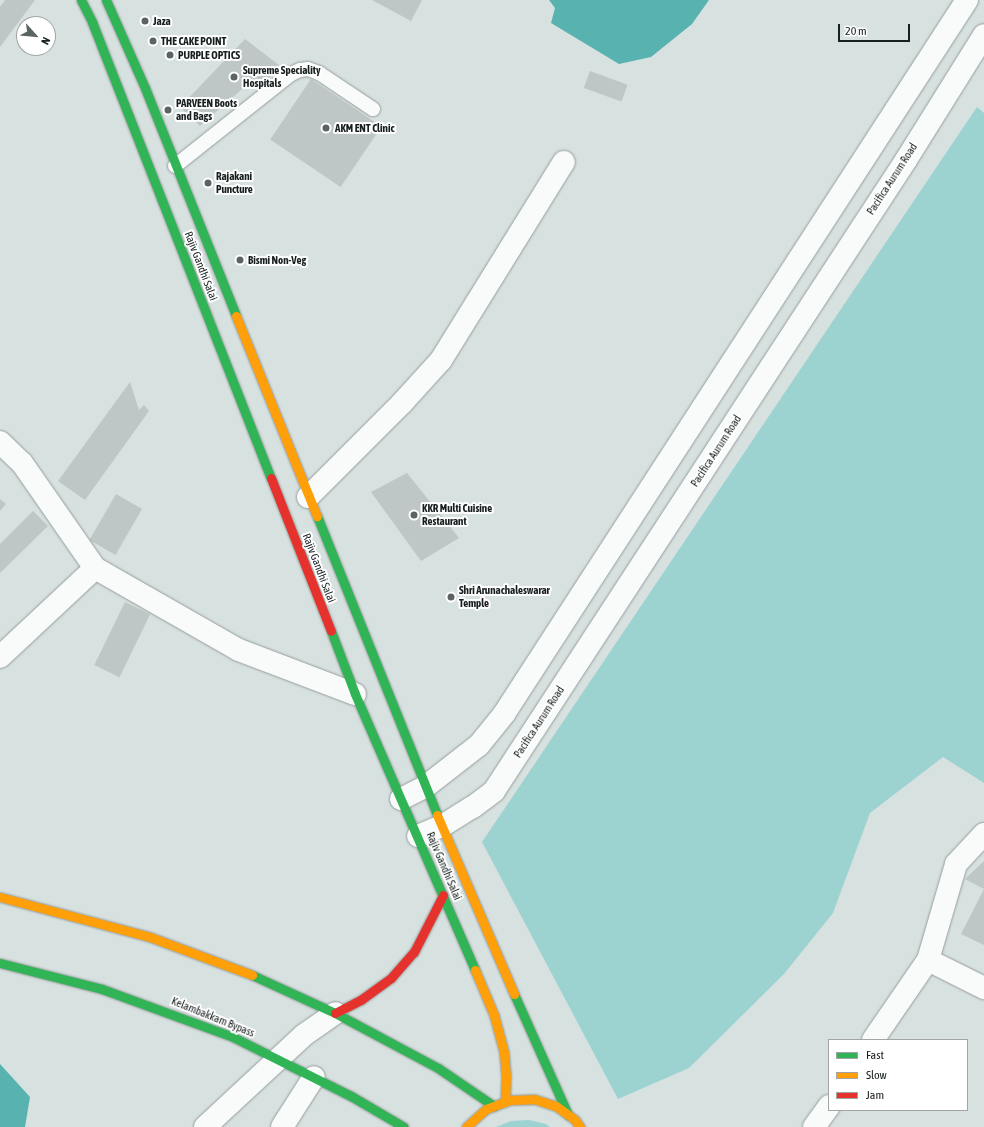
<!DOCTYPE html>
<style>
body{margin:0}
#map{position:relative;width:984px;height:1127px;overflow:hidden;background:#d7e1e0;font-family:"Asap Condensed",sans-serif}
div>[style]{position:absolute}
[style*='--x']{left:calc(var(--x)*1px);top:calc(var(--y)*1px);width:calc(var(--w)*1px);rotate:calc(var(--a)*1deg)}
.green>*{inset:0;background:#9cd3d1}
.water>*{inset:0;background:#58b2b0}
.building>*{inset:0;background:#bec6c6;transform-origin:0 0}
.roads{filter:drop-shadow(0 0 1px #969e9d) drop-shadow(0 0 1px #969e9d)}
.lane>*{height:14px;margin:-7px;padding:0 7px;transform-origin:7px;border-radius:7px;background:#f9fafa}
.street>*{height:22px;margin:-11px;padding:0 11px;transform-origin:11px;border-radius:11px;background:#f9fafa}
.fast>*{height:9px;margin:-4.5px;padding:0 4.5px;transform-origin:4.5px;border-radius:4.5px;background:#30b455}
.slow>*{height:9px;margin:-4.5px;padding:0 4.5px;transform-origin:4.5px;border-radius:4.5px;background:#ff9f0a}
.jam>*{height:9px;margin:-4.5px;padding:0 4.5px;transform-origin:4.5px;border-radius:4.5px;background:#e5322d}
.dots>*{width:11px;height:11px;translate:-50% -50%;box-sizing:border-box;border:2px solid #fff;border-radius:50%}
span{translate:-50% -50%;white-space:nowrap;text-align:center;line-height:1.15;-webkit-text-stroke:4px #fff;paint-order:stroke}
.poi-label{font-size:11px;color:#181f1f;font-weight:700}
.left{translate:0 -50%;text-align:left}
.street-label{font-size:11px;color:#181f1f}
.legend{position:absolute;left:828px;top:1039px;width:140px;height:72px;box-sizing:border-box;background:#fff;border:1px solid #a3a5a5;margin:0;padding:5px 7px;list-style:none;font-size:12px;color:#181f1f}
.legend li{display:flex;align-items:center;gap:8px;height:20px}
.legend b{width:20px;border:1px solid #a3a5a5}
.north{position:absolute;left:16px;top:16px;width:40px;height:40px;box-sizing:border-box;background:#fff;border:1px solid #a3a5a5;border-radius:50%;rotate:117deg;font-size:11px;font-weight:700;line-height:16px;text-align:center;color:#181f1f}
.north::after{content:'';display:block;margin:auto;width:14px;height:18px;background:#5b6363;clip-path:polygon(50% 0,100% 100%,50% 72%,0 100%)}
.scale{position:absolute;left:838px;top:24px;width:72px;height:18px;box-sizing:border-box;border:2px solid #181f1f;border-top:0;padding-left:5px;font-size:12px;line-height:14px;white-space:nowrap;color:#181f1f;-webkit-text-stroke:3px #fff;paint-order:stroke}
</style>
<div id="map">
<div class="green">
<i style="clip-path:polygon(977px 107px,984px 113px,984px 783px,943px 757px,870px 813px,833px 913px,784px 974px,689px 1068px,618px 1099px,482px 842px)"></i>
<i style="clip-path:polygon(529px 1120px,546px 1124px,550px 1127px,496px 1127px,511px 1121px)"></i>
</div>
<div class="water">
<i style="clip-path:polygon(549px 0,709px 0,692px 24px,651px 57px,619px 64px,551px 23px,555px 8px)"></i>
<i style="clip-path:polygon(0 1064px,30px 1097px,25px 1127px,0 1127px)"></i>
</div>
<div class="building">
<i style="clip-path:polygon(5px 0,35px 0,0 47px,0 7px)"></i>
<i style="clip-path:polygon(372px 0,422px 0,411px 21px)"></i>
<i style="clip-path:polygon(245px 39px,279px 65px,260px 91px,249px 83px,200px 126px,180px 107px)"></i>
<i style="left:590px;top:71px;width:40px;height:18px;rotate:20deg"></i>
<i style="left:311px;top:79px;width:85px;height:73px;rotate:34deg"></i>
<i style="clip-path:polygon(130px 382px,139px 410px,144px 405px,149px 411px,85px 500px,58px 481px)"></i>
<i style="clip-path:polygon(407px 473px,459px 538px,421px 561px,371px 492px)"></i>
<i style="left:116px;top:494px;width:30px;height:53px;rotate:30deg"></i>
<i style="clip-path:polygon(0 499px,6px 504px,0 511px)"></i>
<i style="clip-path:polygon(33px 511px,48px 526px,0 573px,0 544px)"></i>
<i style="left:125px;top:602px;width:28px;height:70px;rotate:26deg"></i>
<i style="clip-path:polygon(984px 861px,984px 945px,961px 934px,984px 889px,965px 879px)"></i>
</div>
<div class="roads">
<div class="lane">
<i style="--x:175;--y:166;--w:148;--a:-38.4"></i>
<i style="--x:291;--y:74;--w:10;--a:-24"></i>
<i style="--x:300;--y:70;--w:8;--a:-7"></i>
<i style="--x:308;--y:69;--w:12;--a:20"></i>
<i style="--x:319;--y:73;--w:65;--a:33.7"></i>
</div>
<div class="street">
<i style="--x:0;--y:442;--w:30;--a:44"></i>
<i style="--x:22;--y:463;--w:128;--a:55.2"></i>
<i style="--x:95;--y:568;--w:166;--a:29.7"></i>
<i style="--x:239;--y:650;--w:124;--a:20.8"></i>
<i style="--x:308;--y:497;--w:133;--a:-45"></i>
<i style="--x:402;--y:403;--w:58;--a:-47.8"></i>
<i style="--x:441;--y:360;--w:233;--a:-58.2"></i>
<i style="--x:0;--y:657;--w:130;--a:-43.1"></i>
<i style="--x:401;--y:799;--w:27;--a:-27"></i>
<i style="--x:425;--y:787;--w:68;--a:-37.9"></i>
<i style="--x:479;--y:745;--w:40;--a:-51"></i>
<i style="--x:504;--y:714;--w:851;--a:-57.04"></i>
<i style="--x:418;--y:836;--w:26;--a:-23"></i>
<i style="--x:442;--y:826;--w:36;--a:-32"></i>
<i style="--x:473;--y:807;--w:26;--a:-37"></i>
<i style="--x:494;--y:791;--w:754;--a:-56.86"></i>
<i style="--x:906;--y:160;--w:147;--a:-58"></i>
<i style="--x:928;--y:960;--w:63;--a:26.6"></i>
<i style="--x:873;--y:1040;--w:97;--a:-55.5"></i>
<i style="--x:928;--y:960;--w:100;--a:-73.7"></i>
<i style="--x:956;--y:864;--w:41;--a:-47"></i>
<i style="--x:205;--y:1127;--w:135;--a:-42.9"></i>
<i style="--x:304;--y:1035;--w:38;--a:-35"></i>
<i style="--x:282;--y:1127;--w:59;--a:-57.4"></i>
<i style="--x:814;--y:1127;--w:26;--a:-54"></i>
</div>
<div class="fast">
<i style="--x:81;--y:0;--w:25;--a:63"></i>
<i style="--x:92;--y:22;--w:490;--a:68.6"></i>
<i style="--x:106;--y:0;--w:96;--a:66.1"></i>
<i style="--x:145;--y:88;--w:245;--a:68.2"></i>
<i style="--x:317;--y:516;--w:322;--a:68.1"></i>
<i style="--x:331;--y:631;--w:67;--a:69.1"></i>
<i style="--x:355;--y:694;--w:301;--a:66.5"></i>
<i style="--x:0;--y:963;--w:105;--a:14.3"></i>
<i style="--x:102;--y:989;--w:140;--a:20.1"></i>
<i style="--x:233;--y:1037;--w:132;--a:26.6"></i>
<i style="--x:351;--y:1096;--w:61;--a:30.3"></i>
<i style="--x:252;--y:975;--w:91;--a:24.6"></i>
<i style="--x:335;--y:1013;--w:117;--a:28.1"></i>
<i style="--x:438;--y:1068;--w:68;--a:34.2"></i>
<i style="--x:514;--y:994;--w:133;--a:65.9"></i>
</div>
<div class="slow">
<i style="--x:236;--y:316;--w:216;--a:68"></i>
<i style="--x:437;--y:815;--w:195;--a:66.7"></i>
<i style="--x:0;--y:897;--w:155;--a:14.9"></i>
<i style="--x:150;--y:937;--w:109;--a:20.4"></i>
<i style="--x:475;--y:970;--w:49;--a:67.1"></i>
<i style="--x:494;--y:1015;--w:39;--a:75"></i>
<i style="--x:504;--y:1053;--w:24;--a:85"></i>
<i style="--x:506;--y:1077;--w:25;--a:92"></i>
<i style="--x:466;--y:1127;--w:27;--a:-42"></i>
<i style="--x:486;--y:1109;--w:26;--a:-21"></i>
<i style="--x:510;--y:1100;--w:24;--a:-2"></i>
<i style="--x:534;--y:1099;--w:23;--a:18"></i>
<i style="--x:556;--y:1106;--w:24;--a:36"></i>
<i style="--x:575;--y:1120;--w:9;--a:54"></i>
</div>
<div class="jam">
<i style="--x:271;--y:478;--w:164;--a:68.6"></i>
<i style="--x:335;--y:1013;--w:30;--a:-27"></i>
<i style="--x:362;--y:999;--w:36;--a:-36"></i>
<i style="--x:391;--y:978;--w:35;--a:-49"></i>
<i style="--x:414;--y:952;--w:64;--a:-63"></i>
</div>
</div>
<div class="dots">
<i style="left:145px;top:21px;background:#5b6363"></i>
<i style="left:153px;top:41px;background:#5b6363"></i>
<i style="left:170px;top:55px;background:#5b6363"></i>
<i style="left:234px;top:77px;background:#5b6363"></i>
<i style="left:168px;top:110px;background:#5b6363"></i>
<i style="left:326px;top:128px;background:#5b6363"></i>
<i style="left:208px;top:183px;background:#5b6363"></i>
<i style="left:240px;top:260px;background:#5b6363"></i>
<i style="left:414px;top:515px;background:#5b6363"></i>
<i style="left:451px;top:597px;background:#5b6363"></i>
</div>
<div class="poi-label">
<span class="left" style="left:153px;top:21px">Jaza</span>
<span class="left" style="left:161px;top:41px">THE CAKE POINT</span>
<span class="left" style="left:178px;top:55px">PURPLE OPTICS</span>
<span class="left" style="left:243px;top:77px">Supreme Speciality<br>Hospitals</span>
<span class="left" style="left:176px;top:110px">PARVEEN Boots<br>and Bags</span>
<span class="left" style="left:335px;top:128px">AKM ENT Clinic</span>
<span class="left" style="left:216px;top:183px">Rajakani<br>Puncture</span>
<span class="left" style="left:248px;top:260px">Bismi Non-Veg</span>
<span class="left" style="left:422px;top:515px">KKR Multi Cuisine<br>Restaurant</span>
<span class="left" style="left:459px;top:597px">Shri Arunachaleswarar<br>Temple</span>
</div>
<div class="street-label">
<span style="left:892px;top:179px;rotate:-57deg">Pacifica Aurum Road</span>
<span style="left:201px;top:266px;rotate:69deg">Rajiv Gandhi Salai</span>
<span style="left:716px;top:451px;rotate:-57deg">Pacifica Aurum Road</span>
<span style="left:319px;top:568px;rotate:69deg">Rajiv Gandhi Salai</span>
<span style="left:539px;top:722px;rotate:-57deg">Pacifica Aurum Road</span>
<span style="left:444px;top:866px;rotate:67deg">Rajiv Gandhi Salai</span>
<span style="left:213px;top:1017px;rotate:22deg">Kelambakkam Bypass</span>
</div>
<ul class="legend">
<li><b style="height:5px;background:#30b455"></b>Fast</li>
<li><b style="height:5px;background:#ff9f0a"></b>Slow</li>
<li><b style="height:5px;background:#e5322d"></b>Jam</li>
</ul>
<div class="north">N</div>
<div class="scale">20 m</div>
</div>
